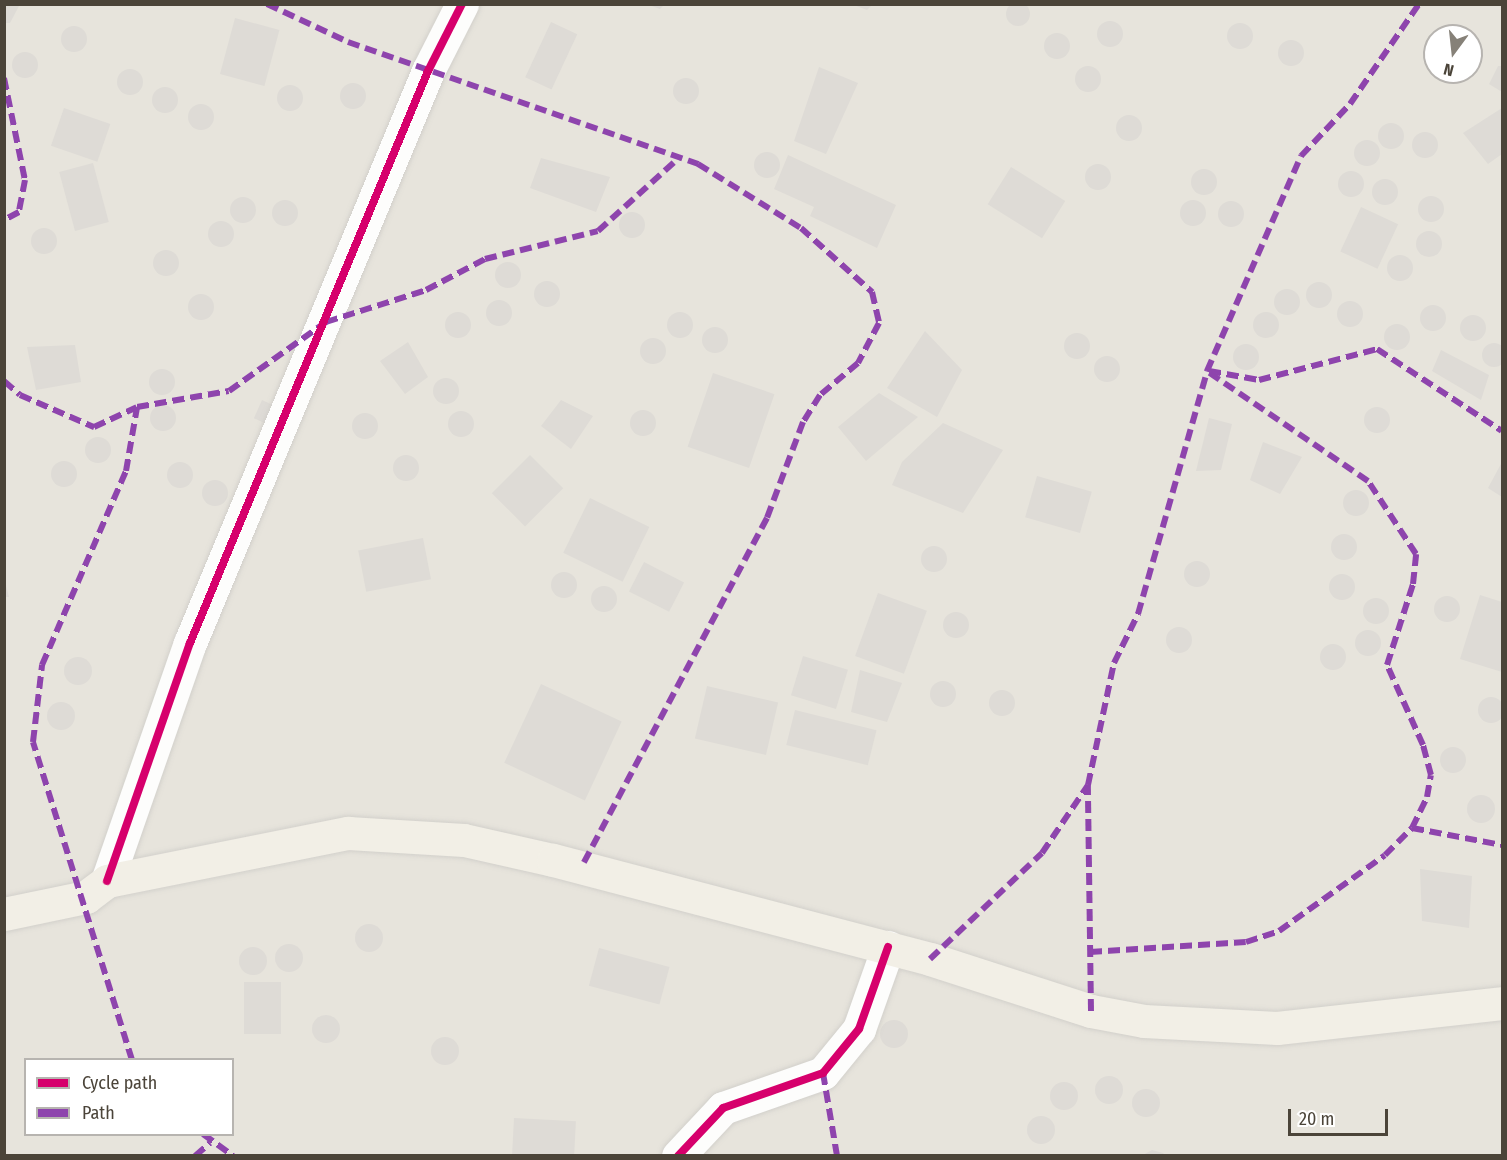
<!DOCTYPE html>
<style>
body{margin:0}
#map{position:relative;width:1507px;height:1160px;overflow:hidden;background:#f4f2ee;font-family:"Fira Sans Condensed",sans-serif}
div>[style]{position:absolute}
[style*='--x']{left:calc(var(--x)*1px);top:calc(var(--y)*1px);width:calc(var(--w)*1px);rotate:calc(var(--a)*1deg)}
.residential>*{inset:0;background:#e7e4dc}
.building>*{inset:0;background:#dedbd6;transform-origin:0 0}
.round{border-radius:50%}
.roads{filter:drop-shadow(0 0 2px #d2d0cb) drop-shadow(0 0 2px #d2d0cb)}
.minor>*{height:33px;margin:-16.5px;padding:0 16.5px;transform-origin:16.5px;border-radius:16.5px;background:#fdfdfc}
.primary>*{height:33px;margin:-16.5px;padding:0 16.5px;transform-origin:16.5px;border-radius:16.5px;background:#f2efe6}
.quiet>*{height:6px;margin-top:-3px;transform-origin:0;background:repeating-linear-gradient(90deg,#8e44ad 0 12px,transparent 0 18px)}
.cycleway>*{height:8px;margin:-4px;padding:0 4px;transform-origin:4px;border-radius:4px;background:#d6006c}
span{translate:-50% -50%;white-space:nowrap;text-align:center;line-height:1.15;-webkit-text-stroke:6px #fff;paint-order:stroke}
.frame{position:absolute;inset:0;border:6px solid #4b4439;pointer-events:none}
.legend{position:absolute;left:24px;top:1058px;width:210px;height:78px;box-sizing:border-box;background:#fff;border:2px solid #b7b4b0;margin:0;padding:8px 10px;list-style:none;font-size:18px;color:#4b4439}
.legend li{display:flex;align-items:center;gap:12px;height:30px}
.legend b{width:30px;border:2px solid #b7b4b0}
.north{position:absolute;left:1423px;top:24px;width:60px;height:60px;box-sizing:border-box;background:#fff;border:2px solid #b7b4b0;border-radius:50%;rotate:195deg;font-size:16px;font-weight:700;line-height:24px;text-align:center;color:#4b4439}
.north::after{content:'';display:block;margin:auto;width:21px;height:27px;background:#868178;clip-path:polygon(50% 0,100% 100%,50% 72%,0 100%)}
.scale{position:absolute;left:1288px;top:1109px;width:100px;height:27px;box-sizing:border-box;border:3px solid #4b4439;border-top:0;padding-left:8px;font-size:18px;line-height:21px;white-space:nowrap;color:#4b4439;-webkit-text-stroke:4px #fff;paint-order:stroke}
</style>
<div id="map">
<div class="residential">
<i style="clip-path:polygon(evenodd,5px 5px,1502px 5px,1502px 1155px,5px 1155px,5px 5px,1435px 36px,1471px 36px,1471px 72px,1435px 72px,1435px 36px,5px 5px,26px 1060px,232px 1060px,232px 1134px,26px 1134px,26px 1060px)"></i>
</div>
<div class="building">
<i class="round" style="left:1006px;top:2px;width:24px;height:24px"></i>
<i style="clip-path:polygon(4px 4px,19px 6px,10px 23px,4px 23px)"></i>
<i style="clip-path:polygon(646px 4px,665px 4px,660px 9px)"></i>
<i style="clip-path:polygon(851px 4px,873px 4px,867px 10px)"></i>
<i style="left:235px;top:18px;width:46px;height:58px;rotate:15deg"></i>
<i class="round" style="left:1097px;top:21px;width:26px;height:26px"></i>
<i style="left:551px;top:22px;width:29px;height:61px;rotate:25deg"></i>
<i class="round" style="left:1227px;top:23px;width:26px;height:26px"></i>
<i class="round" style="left:61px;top:26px;width:26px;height:26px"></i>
<i class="round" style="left:1044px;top:33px;width:26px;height:26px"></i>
<i class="round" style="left:1278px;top:40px;width:26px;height:26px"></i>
<i class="round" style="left:12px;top:52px;width:26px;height:26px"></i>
<i style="clip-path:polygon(1498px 66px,1502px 66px,1502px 92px,1489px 84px)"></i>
<i class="round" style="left:1075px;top:66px;width:26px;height:26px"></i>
<i style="clip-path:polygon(819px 67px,858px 83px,826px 154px,794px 141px)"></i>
<i class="round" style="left:117px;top:69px;width:26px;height:26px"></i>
<i class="round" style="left:673px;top:78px;width:26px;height:26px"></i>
<i class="round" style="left:340px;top:83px;width:26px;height:26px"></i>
<i class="round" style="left:277px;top:85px;width:26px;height:26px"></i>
<i class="round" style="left:152px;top:87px;width:26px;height:26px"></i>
<i class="round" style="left:188px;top:104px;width:26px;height:26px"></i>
<i style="left:64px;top:108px;width:49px;height:40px;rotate:19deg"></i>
<i style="clip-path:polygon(1502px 108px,1502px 154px,1488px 164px,1463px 133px)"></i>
<i class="round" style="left:1116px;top:115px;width:26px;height:26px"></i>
<i class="round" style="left:1378px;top:123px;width:26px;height:26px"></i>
<i class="round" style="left:1412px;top:132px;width:26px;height:26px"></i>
<i class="round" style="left:1354px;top:140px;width:26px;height:26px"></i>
<i class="round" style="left:754px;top:152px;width:26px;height:26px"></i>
<i style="clip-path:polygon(788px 155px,896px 205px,877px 248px,810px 216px,814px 207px,774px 189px)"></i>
<i style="clip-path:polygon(541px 158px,610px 177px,596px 212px,530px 188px)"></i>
<i style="left:93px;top:163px;width:61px;height:35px;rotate:75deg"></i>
<i class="round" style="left:1085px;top:164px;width:26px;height:26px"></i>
<i style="left:1011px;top:167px;width:64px;height:44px;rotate:32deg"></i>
<i class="round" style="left:1191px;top:169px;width:26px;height:26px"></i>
<i class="round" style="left:1338px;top:171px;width:26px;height:26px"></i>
<i class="round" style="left:1372px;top:179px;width:26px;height:26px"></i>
<i class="round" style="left:1418px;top:196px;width:26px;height:26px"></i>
<i class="round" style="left:230px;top:197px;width:26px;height:26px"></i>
<i class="round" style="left:1180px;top:200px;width:26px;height:26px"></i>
<i class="round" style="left:272px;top:200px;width:26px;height:26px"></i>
<i class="round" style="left:1218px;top:201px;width:26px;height:26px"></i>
<i style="left:1361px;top:207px;width:41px;height:49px;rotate:25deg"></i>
<i class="round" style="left:619px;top:212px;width:26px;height:26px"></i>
<i class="round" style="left:208px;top:221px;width:26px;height:26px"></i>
<i class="round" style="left:31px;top:228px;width:26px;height:26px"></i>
<i class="round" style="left:1416px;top:231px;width:26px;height:26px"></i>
<i class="round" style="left:153px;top:250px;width:26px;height:26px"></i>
<i class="round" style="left:1387px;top:255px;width:26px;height:26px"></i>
<i class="round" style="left:495px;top:262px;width:26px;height:26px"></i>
<i class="round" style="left:534px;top:281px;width:26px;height:26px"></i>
<i class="round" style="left:1306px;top:282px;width:26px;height:26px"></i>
<i class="round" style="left:1274px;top:289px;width:26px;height:26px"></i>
<i class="round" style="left:188px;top:294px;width:26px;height:26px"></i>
<i class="round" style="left:486px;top:300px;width:26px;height:26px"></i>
<i class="round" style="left:1337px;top:301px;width:26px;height:26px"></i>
<i class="round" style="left:1420px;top:305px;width:26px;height:26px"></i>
<i class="round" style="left:1253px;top:312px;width:26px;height:26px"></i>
<i class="round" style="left:667px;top:312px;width:26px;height:26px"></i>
<i class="round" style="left:445px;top:312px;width:26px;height:26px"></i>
<i class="round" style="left:1460px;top:315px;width:26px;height:26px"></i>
<i class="round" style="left:1384px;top:324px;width:26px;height:26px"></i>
<i class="round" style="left:702px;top:327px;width:26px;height:26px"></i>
<i style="clip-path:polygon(925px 331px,962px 370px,937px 417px,887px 388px)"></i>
<i class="round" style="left:1064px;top:333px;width:26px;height:26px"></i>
<i class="round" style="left:640px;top:338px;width:26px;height:26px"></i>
<i style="clip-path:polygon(408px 342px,428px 377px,405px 394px,380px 361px)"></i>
<i class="round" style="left:1482px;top:343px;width:24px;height:24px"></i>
<i class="round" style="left:1233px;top:344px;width:26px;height:26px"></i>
<i style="clip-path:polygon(75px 345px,81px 382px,36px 390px,27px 347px)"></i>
<i style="clip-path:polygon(1441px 350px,1489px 375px,1481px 400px,1432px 371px)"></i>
<i class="round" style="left:1094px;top:356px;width:26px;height:26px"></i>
<i class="round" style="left:149px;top:369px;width:26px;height:26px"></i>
<i style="left:713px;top:373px;width:65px;height:78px;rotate:19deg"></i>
<i class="round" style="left:433px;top:378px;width:26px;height:26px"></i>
<i style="clip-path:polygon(879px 393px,918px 417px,866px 461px,838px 427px)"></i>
<i style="left:262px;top:400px;width:20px;height:20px;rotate:24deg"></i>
<i style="clip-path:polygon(561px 400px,593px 416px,571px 449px,541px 426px)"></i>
<i class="round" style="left:150px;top:405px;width:26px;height:26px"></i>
<i class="round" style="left:1364px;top:407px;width:26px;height:26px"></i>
<i class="round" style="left:630px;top:410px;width:26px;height:26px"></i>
<i class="round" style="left:448px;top:411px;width:26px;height:26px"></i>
<i class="round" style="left:352px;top:413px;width:26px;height:26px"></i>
<i style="clip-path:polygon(1209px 418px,1232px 424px,1221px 470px,1196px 471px)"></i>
<i style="clip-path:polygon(943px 423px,1003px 450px,963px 513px,892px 485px,902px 462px)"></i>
<i class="round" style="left:85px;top:437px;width:26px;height:26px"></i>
<i style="clip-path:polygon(1263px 442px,1302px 457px,1280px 494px,1250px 480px)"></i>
<i class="round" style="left:393px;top:455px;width:26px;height:26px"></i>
<i style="left:530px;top:455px;width:47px;height:54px;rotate:45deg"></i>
<i class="round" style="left:51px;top:461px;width:26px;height:26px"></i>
<i style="clip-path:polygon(1502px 462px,1502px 497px,1488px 488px)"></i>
<i class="round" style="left:167px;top:462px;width:26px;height:26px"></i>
<i style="left:1037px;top:476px;width:57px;height:43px;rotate:16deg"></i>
<i class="round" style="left:202px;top:480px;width:26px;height:26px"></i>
<i class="round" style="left:1343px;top:490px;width:26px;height:26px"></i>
<i style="left:590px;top:498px;width:66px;height:61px;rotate:26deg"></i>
<i class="round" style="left:1331px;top:534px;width:26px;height:26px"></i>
<i style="left:423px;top:538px;width:42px;height:66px;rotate:79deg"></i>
<i class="round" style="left:921px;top:546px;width:26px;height:26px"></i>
<i class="round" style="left:1184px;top:561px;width:26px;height:26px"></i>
<i style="left:644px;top:562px;width:45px;height:33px;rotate:27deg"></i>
<i class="round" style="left:551px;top:572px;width:26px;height:26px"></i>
<i class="round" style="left:1329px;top:574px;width:26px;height:26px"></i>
<i style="clip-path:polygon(4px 578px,9px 597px,4px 597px)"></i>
<i class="round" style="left:591px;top:586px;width:26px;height:26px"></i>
<i style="left:878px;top:593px;width:52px;height:67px;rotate:20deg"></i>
<i style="clip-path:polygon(1480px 595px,1502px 602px,1502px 672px,1460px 659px)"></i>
<i class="round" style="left:1434px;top:596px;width:26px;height:26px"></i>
<i class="round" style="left:1363px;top:598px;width:26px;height:26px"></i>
<i class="round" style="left:943px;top:612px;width:26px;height:26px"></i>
<i class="round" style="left:1166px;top:627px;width:26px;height:26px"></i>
<i class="round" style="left:1355px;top:630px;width:26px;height:26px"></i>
<i class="round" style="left:1320px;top:644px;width:26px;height:26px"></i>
<i style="left:803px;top:656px;width:47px;height:41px;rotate:17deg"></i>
<i class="round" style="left:64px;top:657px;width:28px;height:28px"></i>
<i style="clip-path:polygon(860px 670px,902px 683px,887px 722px,851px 712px)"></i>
<i class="round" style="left:930px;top:681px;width:26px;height:26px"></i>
<i style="left:541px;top:684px;width:89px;height:87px;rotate:25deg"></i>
<i style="left:707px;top:686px;width:73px;height:54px;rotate:13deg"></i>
<i class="round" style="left:989px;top:690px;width:26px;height:26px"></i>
<i class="round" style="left:1478px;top:697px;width:26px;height:26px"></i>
<i class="round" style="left:47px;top:702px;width:28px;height:28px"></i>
<i style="left:795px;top:710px;width:84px;height:36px;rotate:14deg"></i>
<i class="round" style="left:1440px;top:747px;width:26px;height:26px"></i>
<i class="round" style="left:1467px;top:795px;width:28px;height:28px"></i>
<i style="clip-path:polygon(1420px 869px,1472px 876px,1469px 928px,1422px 921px)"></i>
<i class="round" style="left:355px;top:924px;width:28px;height:28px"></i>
<i class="round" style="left:275px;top:944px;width:28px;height:28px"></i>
<i class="round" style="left:239px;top:947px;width:28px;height:28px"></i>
<i style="left:599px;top:948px;width:73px;height:39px;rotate:15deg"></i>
<i style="left:244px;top:982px;width:37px;height:52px"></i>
<i class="round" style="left:312px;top:1015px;width:28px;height:28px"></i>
<i class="round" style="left:880px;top:1020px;width:28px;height:28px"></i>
<i class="round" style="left:431px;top:1037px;width:28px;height:28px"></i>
<i class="round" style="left:1095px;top:1076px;width:28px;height:28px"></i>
<i class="round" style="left:1050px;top:1082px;width:28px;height:28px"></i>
<i class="round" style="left:1132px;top:1089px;width:28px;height:28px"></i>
<i class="round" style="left:1027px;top:1116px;width:28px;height:28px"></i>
<i style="left:514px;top:1118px;width:62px;height:37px;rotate:3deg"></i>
<i style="clip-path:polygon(1152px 1150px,1163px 1153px,1165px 1155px,1143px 1155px)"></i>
</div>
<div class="roads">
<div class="minor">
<i style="--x:107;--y:881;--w:252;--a:-70.8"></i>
<i style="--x:190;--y:643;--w:620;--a:-67.41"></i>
<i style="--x:428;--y:71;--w:75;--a:-63.1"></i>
<i style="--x:678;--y:1156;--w:66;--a:-46.8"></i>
<i style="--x:723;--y:1108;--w:106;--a:-19.3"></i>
<i style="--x:823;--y:1073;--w:57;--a:-50.7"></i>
<i style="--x:859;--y:1029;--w:87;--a:-70.5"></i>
</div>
<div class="primary">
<i style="--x:4;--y:914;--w:84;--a:-11.7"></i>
<i style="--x:86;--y:897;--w:26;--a:-37"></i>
<i style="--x:107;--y:881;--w:246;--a:-11.3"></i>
<i style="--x:348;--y:833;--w:116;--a:3.5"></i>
<i style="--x:464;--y:840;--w:91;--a:12.7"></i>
<i style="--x:553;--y:860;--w:390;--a:14.7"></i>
<i style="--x:930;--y:959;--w:169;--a:17.9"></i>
<i style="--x:1091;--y:1011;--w:54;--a:10.7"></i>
<i style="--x:1144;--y:1021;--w:133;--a:3"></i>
<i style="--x:1277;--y:1028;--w:226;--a:-6.3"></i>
</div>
</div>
<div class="quiet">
<i style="--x:267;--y:4;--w:89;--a:25.1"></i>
<i style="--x:348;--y:42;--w:371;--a:19.2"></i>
<i style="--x:698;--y:164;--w:121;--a:31.9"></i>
<i style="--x:801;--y:228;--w:96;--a:42"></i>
<i style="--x:872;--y:292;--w:32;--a:77"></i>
<i style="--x:879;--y:323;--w:45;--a:117.7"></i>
<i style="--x:858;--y:363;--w:50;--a:139.9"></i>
<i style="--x:820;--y:395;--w:32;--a:122"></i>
<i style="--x:803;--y:422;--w:103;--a:110.6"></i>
<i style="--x:767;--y:518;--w:396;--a:118"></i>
<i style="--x:4;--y:78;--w:104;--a:78.4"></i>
<i style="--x:25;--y:180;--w:33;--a:101"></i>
<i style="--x:19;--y:212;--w:17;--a:152"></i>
<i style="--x:1209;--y:371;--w:51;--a:10.2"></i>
<i style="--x:1259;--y:380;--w:122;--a:-14.7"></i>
<i style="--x:1377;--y:349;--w:149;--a:33.3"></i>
<i style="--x:4;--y:381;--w:21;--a:41"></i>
<i style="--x:20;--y:395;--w:81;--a:23.4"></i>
<i style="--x:94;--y:427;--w:47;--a:-24.9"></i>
<i style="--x:137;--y:407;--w:93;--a:-9.9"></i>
<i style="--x:229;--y:391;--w:119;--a:-35.4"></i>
<i style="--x:326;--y:322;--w:105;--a:-17.7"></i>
<i style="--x:426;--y:290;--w:67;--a:-27.7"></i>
<i style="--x:485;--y:259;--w:116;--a:-13.9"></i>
<i style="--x:598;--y:231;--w:110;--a:-42.1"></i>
<i style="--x:1412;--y:828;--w:92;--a:10.7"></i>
<i style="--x:1090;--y:952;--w:156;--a:-3.7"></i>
<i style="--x:1246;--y:942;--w:35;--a:-18"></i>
<i style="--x:1279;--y:931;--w:130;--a:-35.6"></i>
<i style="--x:1385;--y:855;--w:38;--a:-45"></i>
<i style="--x:1412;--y:828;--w:34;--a:-64"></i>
<i style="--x:1427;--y:797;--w:22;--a:-80"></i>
<i style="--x:1431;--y:775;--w:31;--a:-105"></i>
<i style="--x:1423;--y:745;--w:88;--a:-114.2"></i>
<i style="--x:1387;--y:665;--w:85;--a:-72.2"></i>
<i style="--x:1413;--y:584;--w:30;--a:-84"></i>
<i style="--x:1416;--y:554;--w:87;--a:-123.3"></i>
<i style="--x:1368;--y:481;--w:195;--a:-145.7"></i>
<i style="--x:930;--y:959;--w:154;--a:-43.4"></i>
<i style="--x:1042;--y:853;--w:82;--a:-55.9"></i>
<i style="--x:1091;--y:1011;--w:226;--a:-90.8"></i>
<i style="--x:1088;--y:785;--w:125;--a:-78"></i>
<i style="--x:1114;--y:663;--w:55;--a:-63.9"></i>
<i style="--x:1138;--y:614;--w:253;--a:-74.1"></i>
<i style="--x:1207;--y:371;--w:235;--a:-66.4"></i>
<i style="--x:1301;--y:156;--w:71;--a:-46.7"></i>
<i style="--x:1350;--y:104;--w:121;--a:-55.4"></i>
<i style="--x:132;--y:1060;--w:333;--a:-107.3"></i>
<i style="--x:33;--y:742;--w:78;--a:-83.3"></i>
<i style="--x:42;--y:665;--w:211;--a:-66.6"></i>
<i style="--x:126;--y:471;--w:65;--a:-80.2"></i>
<i style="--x:823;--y:1073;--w:84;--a:80.4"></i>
<i style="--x:203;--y:1134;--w:37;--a:36"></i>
<i style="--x:195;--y:1156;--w:20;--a:-41"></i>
</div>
<div class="cycleway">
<i style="--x:107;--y:881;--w:252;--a:-70.8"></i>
<i style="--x:190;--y:643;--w:620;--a:-67.41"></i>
<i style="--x:428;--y:71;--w:75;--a:-63.1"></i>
<i style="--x:678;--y:1156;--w:66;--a:-46.8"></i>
<i style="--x:723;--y:1108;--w:106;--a:-19.3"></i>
<i style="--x:823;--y:1073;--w:57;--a:-50.7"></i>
<i style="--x:859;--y:1029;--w:87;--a:-70.5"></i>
</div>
<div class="frame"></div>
<ul class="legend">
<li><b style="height:8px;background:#d6006c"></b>Cycle path</li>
<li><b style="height:8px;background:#8e44ad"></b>Path</li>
</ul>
<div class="north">N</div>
<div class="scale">20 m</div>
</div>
